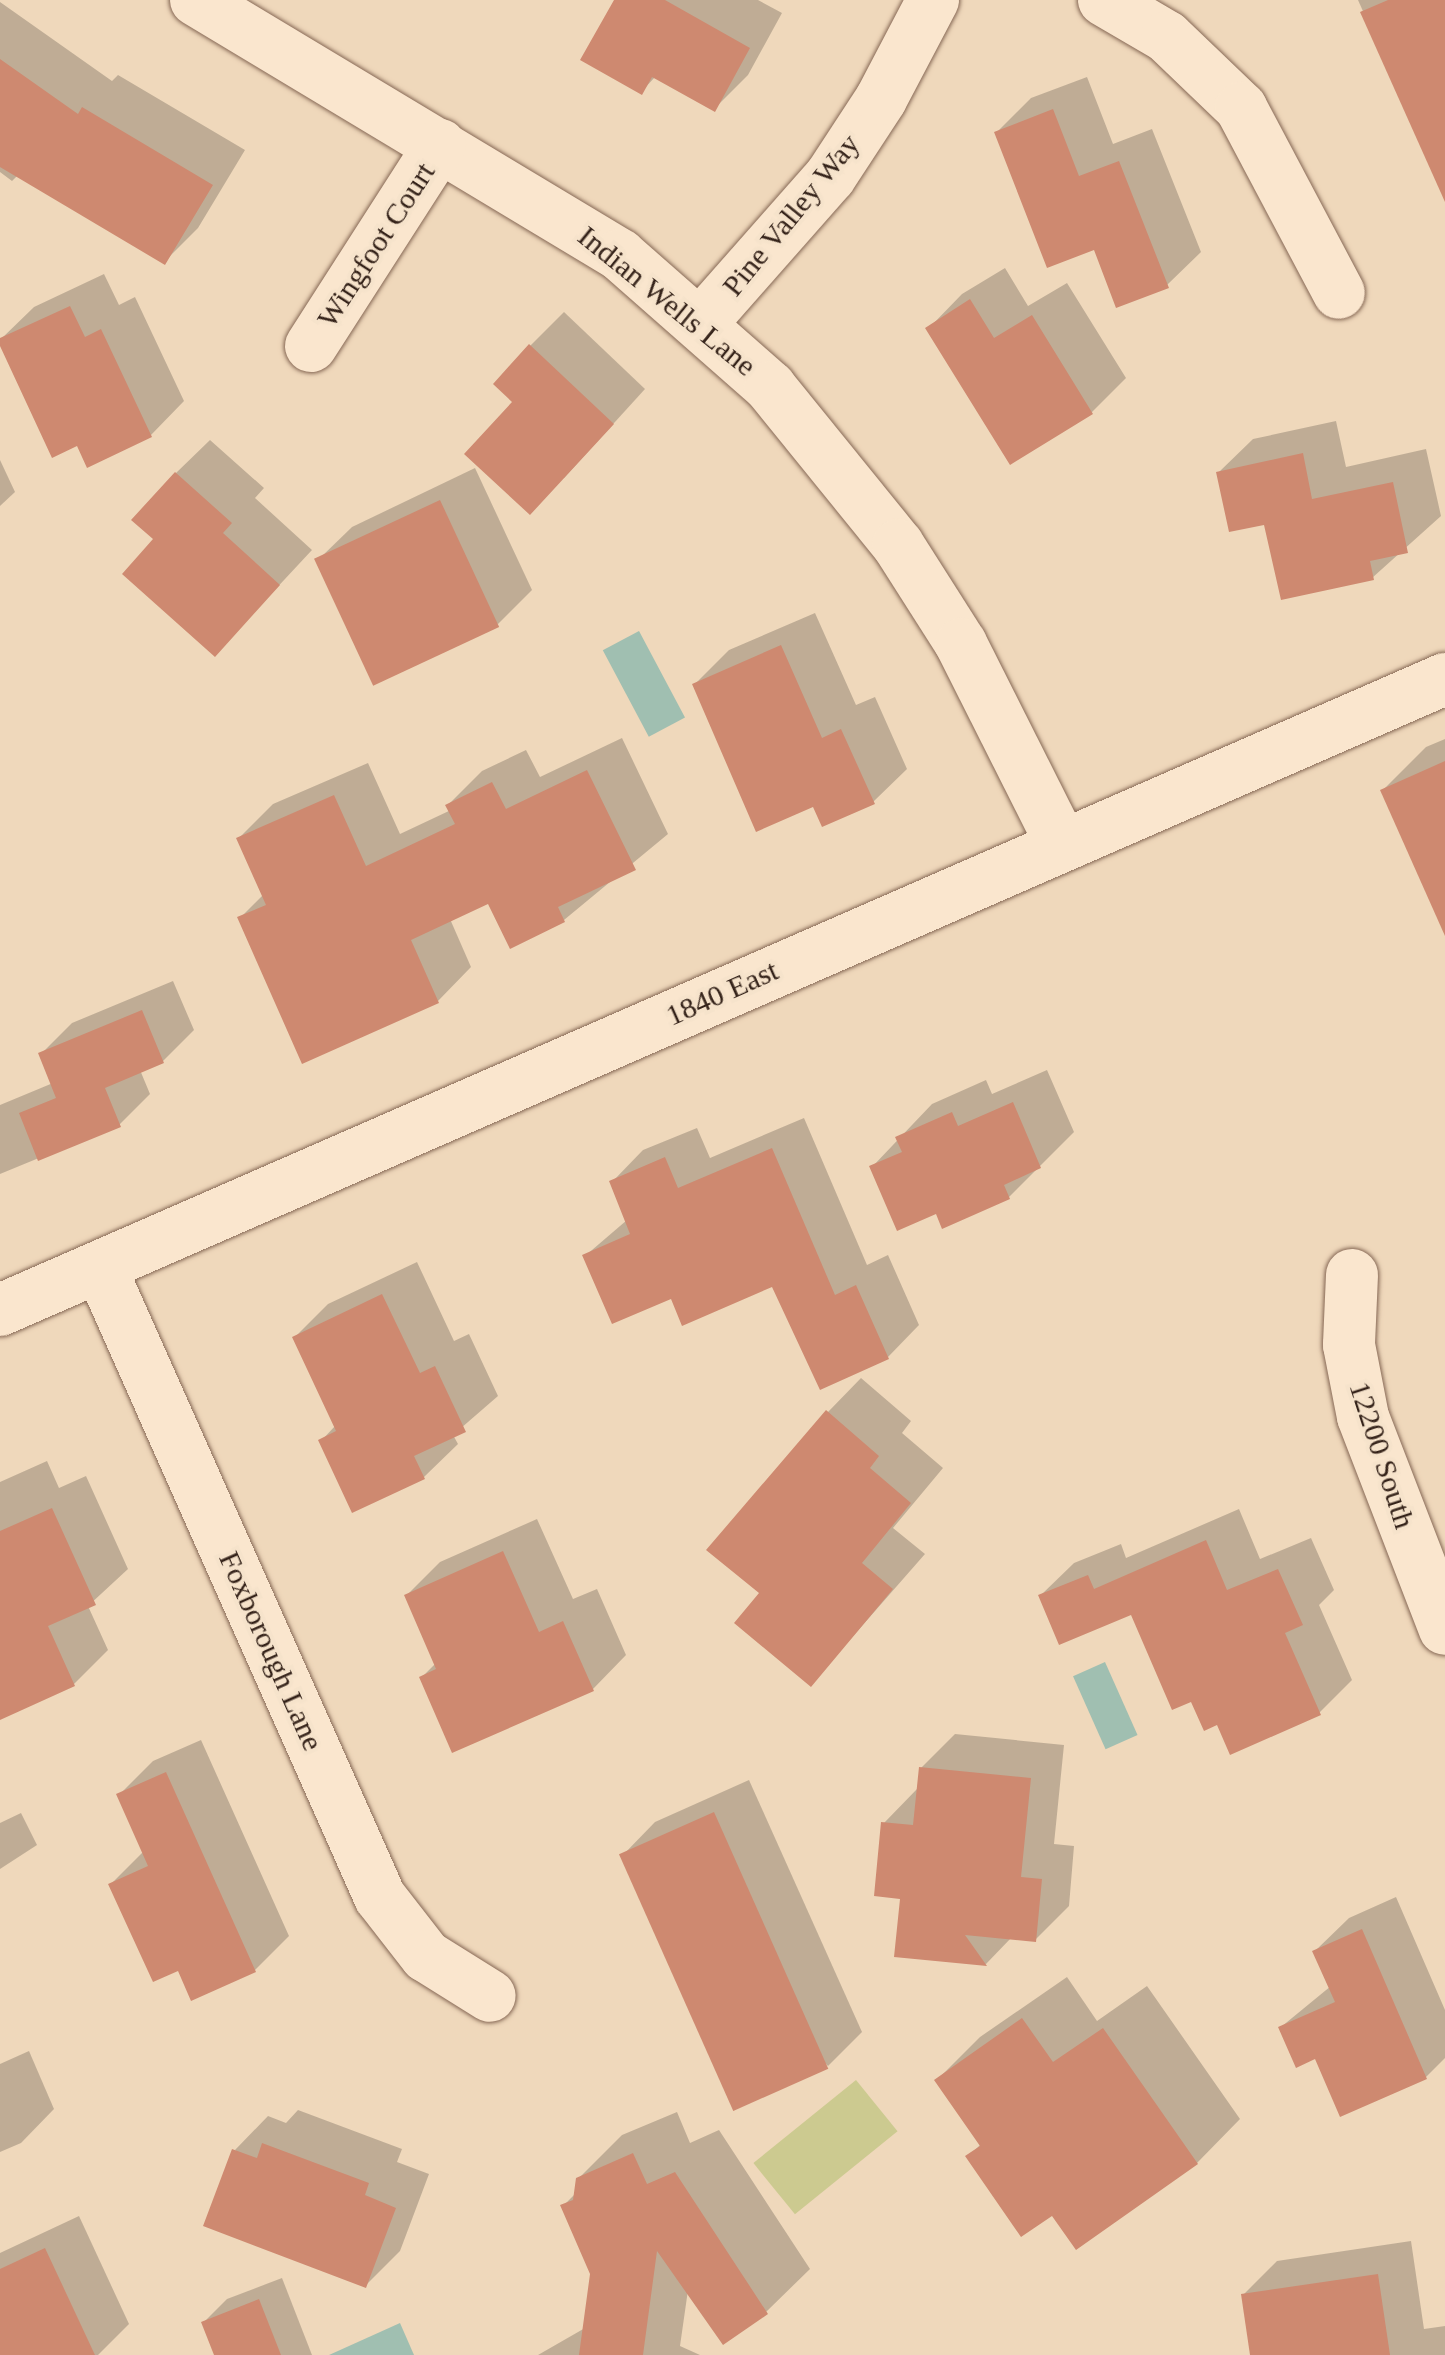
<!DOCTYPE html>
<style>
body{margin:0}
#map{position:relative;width:1445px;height:2355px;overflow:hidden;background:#efd8bb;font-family:Georgia,serif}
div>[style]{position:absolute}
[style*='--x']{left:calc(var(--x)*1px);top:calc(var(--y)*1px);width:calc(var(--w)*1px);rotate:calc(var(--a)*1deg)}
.green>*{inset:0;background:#ccca90;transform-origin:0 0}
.water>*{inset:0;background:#a0bfb1;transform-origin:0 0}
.shadow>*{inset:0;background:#0003}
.building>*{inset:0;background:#ce8970;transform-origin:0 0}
.roads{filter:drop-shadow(0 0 2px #866855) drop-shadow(0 0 2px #866855)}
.minor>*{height:52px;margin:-26px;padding:0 26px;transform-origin:26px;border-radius:26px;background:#fae6ce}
span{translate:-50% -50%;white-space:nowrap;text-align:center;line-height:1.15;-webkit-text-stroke:8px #f6e3cb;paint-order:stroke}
.street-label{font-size:30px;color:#35231a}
</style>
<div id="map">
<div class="green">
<i style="left:856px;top:2080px;width:66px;height:132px;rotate:51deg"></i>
</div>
<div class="water">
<i style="left:639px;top:631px;width:98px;height:41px;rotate:62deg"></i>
<i style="left:1105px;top:1662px;width:80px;height:35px;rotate:66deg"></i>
<i style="clip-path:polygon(400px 2323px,414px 2355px,329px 2355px)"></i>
</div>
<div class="shadow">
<i style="clip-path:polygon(616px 0,758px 0,782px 13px,748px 75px,714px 109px,656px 76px,641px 92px)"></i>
<i style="clip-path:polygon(1358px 0,1445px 0,1445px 156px,1430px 162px)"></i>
<i style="clip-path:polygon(0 2px,112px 81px,118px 75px,245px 150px,198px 228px,164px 262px,18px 175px,12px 181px,0 172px)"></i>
<i style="clip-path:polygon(1087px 77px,1113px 144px,1152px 129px,1201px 252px,1167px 285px,1095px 247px,997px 132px,1031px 98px)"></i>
<i style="clip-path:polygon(1005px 268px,1028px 306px,1067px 283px,1126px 378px,1092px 412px,1011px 462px,929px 328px,962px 294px)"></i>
<i style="clip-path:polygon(104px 274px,119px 305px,135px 297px,184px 401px,151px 435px,0 340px,34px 307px)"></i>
<i style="clip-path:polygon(564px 312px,645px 389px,564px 478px,515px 402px,530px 346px)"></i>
<i style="clip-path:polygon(1336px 421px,1346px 467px,1426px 449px,1441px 516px,1372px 578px,1266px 522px,1219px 472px,1253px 439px)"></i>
<i style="clip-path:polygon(210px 440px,264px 488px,255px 498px,312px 550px,215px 654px,157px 539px,176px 473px)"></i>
<i style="clip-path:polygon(0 460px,15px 492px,0 506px)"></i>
<i style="clip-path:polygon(475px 468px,532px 590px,498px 624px,318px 560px,352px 527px)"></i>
<i style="clip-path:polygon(815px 613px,856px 705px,875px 697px,907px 769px,873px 802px,814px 804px,695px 684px,729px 650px)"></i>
<i style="clip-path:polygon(622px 738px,668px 834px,564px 920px,489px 901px,450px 919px,471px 967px,438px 1001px,240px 918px,264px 894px,239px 838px,273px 804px,368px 763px,400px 834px,451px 810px,448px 805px,482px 771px,526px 750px,540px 777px)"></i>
<i style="clip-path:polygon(1445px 739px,1445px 930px,1383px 790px,1426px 747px)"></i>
<i style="clip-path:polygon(173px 981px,194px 1030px,163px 1061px,140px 1070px,150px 1094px,119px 1125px,0 1174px,0 1105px,53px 1083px,41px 1054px,72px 1023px)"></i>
<i style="clip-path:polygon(1047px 1070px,1074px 1132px,1009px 1197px,937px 1211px,872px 1167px,932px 1104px,986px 1080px,992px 1094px)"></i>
<i style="clip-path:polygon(804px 1118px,867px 1265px,888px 1255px,919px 1325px,888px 1357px,774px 1284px,672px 1296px,585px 1256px,627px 1220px,612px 1182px,643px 1150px,697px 1128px,710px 1158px)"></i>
<i style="clip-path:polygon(417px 1262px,454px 1341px,469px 1334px,498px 1396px,453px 1435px,458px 1444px,424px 1477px,321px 1441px,336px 1425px,295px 1337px,328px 1304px)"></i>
<i style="clip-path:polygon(861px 1378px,911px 1421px,902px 1433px,943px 1468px,893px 1528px,925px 1554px,811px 1684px,762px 1593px,828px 1412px)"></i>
<i style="clip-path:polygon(47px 1461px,59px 1488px,86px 1476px,128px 1569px,88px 1606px,108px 1650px,74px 1684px,0 1717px,0 1482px)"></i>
<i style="clip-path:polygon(1239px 1509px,1260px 1559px,1311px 1538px,1334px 1590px,1319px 1605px,1352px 1680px,1319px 1713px,1218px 1722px,1192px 1699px,1133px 1612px,1041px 1595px,1074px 1563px,1121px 1544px,1126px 1558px)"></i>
<i style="clip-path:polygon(537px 1519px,573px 1599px,597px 1589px,626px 1655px,593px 1689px,422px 1677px,436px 1663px,407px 1595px,440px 1562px)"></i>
<i style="clip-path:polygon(955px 1734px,1064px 1745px,1054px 1844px,1074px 1846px,1069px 1906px,1035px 1940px,1012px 1937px,986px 1964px,897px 1955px,903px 1897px,884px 1823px,917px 1789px,921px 1768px)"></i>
<i style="clip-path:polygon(201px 1740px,289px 1936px,255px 1970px,179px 1968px,111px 1884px,144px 1851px,119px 1795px,153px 1761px)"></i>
<i style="clip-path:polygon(749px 1780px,862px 2032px,828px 2066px,622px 1856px,655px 1822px)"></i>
<i style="clip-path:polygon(21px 1813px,37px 1845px,0 1869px,0 1823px)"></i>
<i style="clip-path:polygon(1396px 1897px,1445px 2010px,1445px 2058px,1426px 2077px,1317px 2056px,1281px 2027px,1331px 1986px,1315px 1951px,1349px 1918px)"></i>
<i style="clip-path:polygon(1067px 1977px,1097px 2021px,1147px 1986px,1240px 2119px,1197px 2163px,968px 2157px,982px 2143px,937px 2080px,980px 2037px)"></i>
<i style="clip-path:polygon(29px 2051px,54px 2109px,21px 2143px,0 2152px,0 2064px)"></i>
<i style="clip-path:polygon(298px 2110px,402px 2149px,397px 2162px,429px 2174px,400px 2251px,366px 2285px,235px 2150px,268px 2116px,286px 2123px)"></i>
<i style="clip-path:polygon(677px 2112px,690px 2143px,719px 2130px,810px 2269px,766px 2312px,688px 2290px,680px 2346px,700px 2355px,538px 2355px,585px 2328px,592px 2274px,563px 2206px,576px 2193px,578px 2179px,622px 2135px)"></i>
<i style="clip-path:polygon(79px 2216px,129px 2324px,98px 2355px,0 2355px,0 2253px)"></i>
<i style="clip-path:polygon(1411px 2241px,1424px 2329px,1445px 2326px,1445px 2355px,1253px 2355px,1243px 2295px,1277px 2261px)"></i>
<i style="clip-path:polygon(282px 2278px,312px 2355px,217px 2355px,204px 2322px,227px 2299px)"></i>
</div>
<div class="building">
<i style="clip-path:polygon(614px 0,665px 0,750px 48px,715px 112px,652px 77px,642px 95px,580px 60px)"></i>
<i style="clip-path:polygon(1388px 0,1445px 0,1445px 202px,1360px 12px)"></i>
<i style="clip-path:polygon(0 59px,78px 114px,82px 107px,213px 185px,165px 265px,0 167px)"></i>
<i style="clip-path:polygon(1053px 109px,1079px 176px,1119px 161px,1169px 288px,1116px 308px,1094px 250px,1047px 268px,994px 132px)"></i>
<i style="clip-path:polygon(970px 299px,994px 338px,1032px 315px,1093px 414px,1010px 465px,925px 328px)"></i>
<i style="clip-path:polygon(70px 306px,85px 337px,101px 329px,152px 437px,87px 468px,77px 446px,52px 458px,0 346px,0 338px)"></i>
<i style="clip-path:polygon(529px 344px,614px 424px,530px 515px,464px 454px,512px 402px,493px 384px)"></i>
<i style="clip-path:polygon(1303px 453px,1312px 499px,1393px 482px,1408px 553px,1370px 561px,1374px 580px,1281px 600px,1264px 525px,1229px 532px,1216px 472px)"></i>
<i style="clip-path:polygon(175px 472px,232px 523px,223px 533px,280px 585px,215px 657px,122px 574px,153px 539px,131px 520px)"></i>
<i style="left:440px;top:500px;width:140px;height:139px;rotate:65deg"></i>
<i style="clip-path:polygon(781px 645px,822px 738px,841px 729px,875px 804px,822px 827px,813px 807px,756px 832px,692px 684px)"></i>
<i style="clip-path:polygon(1445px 761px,1445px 936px,1380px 790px)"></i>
<i style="clip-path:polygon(587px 770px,636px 870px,558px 907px,565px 922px,510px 949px,488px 904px,411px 940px,439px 1003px,302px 1064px,237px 917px,266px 905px,236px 838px,334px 795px,366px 866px,455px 824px,445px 805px,492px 782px,506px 809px)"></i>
<i style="clip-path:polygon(142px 1010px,164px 1063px,105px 1088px,121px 1127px,38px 1161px,19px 1113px,56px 1098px,38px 1053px)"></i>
<i style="clip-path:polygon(1013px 1102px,1041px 1168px,1004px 1185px,1010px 1199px,942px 1229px,936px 1214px,897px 1231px,869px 1166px,902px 1152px,895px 1137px,952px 1112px,958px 1126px)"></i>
<i style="clip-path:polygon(772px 1148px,835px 1295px,856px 1285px,889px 1359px,820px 1390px,772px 1287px,682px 1326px,671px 1299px,612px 1324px,582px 1255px,630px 1234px,609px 1181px,665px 1157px,678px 1188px)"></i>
<i style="clip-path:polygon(382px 1294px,420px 1373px,435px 1366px,466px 1432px,414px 1456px,425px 1479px,352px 1513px,318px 1440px,336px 1431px,292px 1337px)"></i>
<i style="clip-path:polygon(826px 1410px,879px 1456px,870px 1468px,911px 1503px,862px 1563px,893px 1589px,811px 1687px,734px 1623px,759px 1593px,706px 1550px)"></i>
<i style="clip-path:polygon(52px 1508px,96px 1605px,48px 1626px,75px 1686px,0 1720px,0 1531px)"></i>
<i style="clip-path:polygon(1206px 1540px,1227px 1590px,1278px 1569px,1303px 1625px,1285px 1633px,1321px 1715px,1230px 1755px,1217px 1725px,1204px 1731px,1191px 1702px,1172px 1710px,1131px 1615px,1059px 1645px,1038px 1595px,1088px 1575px,1094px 1589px)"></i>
<i style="clip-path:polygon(503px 1551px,539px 1632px,563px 1621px,594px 1691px,452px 1753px,419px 1677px,436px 1669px,404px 1595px)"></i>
<i style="clip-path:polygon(919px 1767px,1031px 1778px,1021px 1877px,1042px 1879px,1036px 1942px,965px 1935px,987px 1966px,894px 1957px,900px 1899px,874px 1896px,881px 1822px,913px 1825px)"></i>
<i style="clip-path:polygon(166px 1772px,256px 1972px,191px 2001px,178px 1971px,153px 1982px,108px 1884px,148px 1866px,116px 1794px)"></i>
<i style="left:714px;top:1812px;width:281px;height:104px;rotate:66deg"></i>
<i style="clip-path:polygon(1362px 1929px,1427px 2079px,1340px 2117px,1315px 2059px,1296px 2068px,1278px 2027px,1335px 2002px,1312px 1951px)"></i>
<i style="clip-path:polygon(1022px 2018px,1053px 2062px,1103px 2028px,1198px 2164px,1076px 2250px,1052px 2216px,1021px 2237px,965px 2156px,980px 2146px,934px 2080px)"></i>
<i style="clip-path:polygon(262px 2143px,369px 2183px,365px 2195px,396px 2208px,366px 2288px,203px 2226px,232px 2149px,257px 2158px)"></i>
<i style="clip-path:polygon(633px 2153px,647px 2184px,675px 2172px,768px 2314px,723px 2345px,657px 2251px,643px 2355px,579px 2355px,590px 2274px,560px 2205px,573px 2200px,576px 2178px)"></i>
<i style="clip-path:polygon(45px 2248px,95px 2355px,0 2355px,0 2269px)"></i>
<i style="clip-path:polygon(1378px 2274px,1390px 2355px,1250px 2355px,1241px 2294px)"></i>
<i style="clip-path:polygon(259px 2299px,281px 2355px,214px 2355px,201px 2322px)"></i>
</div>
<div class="roads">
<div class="minor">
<i style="--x:196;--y:0;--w:495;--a:31"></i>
<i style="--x:620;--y:255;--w:200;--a:41.3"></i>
<i style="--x:770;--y:387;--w:203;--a:51"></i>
<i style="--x:898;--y:545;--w:117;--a:57.5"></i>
<i style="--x:961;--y:644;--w:225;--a:63.3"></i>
<i style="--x:1104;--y:0;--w:73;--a:30.4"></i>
<i style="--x:1167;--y:37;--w:103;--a:43.8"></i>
<i style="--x:1241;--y:108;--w:209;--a:62.1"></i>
<i style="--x:702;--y:322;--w:193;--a:-48.6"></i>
<i style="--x:830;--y:177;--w:93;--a:-56.8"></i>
<i style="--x:881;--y:99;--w:112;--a:-62.3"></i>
<i style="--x:311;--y:346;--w:239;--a:-57.3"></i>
<i style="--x:101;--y:1269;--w:687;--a:66.05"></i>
<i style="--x:380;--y:1897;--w:75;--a:52.1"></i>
<i style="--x:426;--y:1956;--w:75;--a:32"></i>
<i style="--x:1352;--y:1275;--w:70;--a:92.5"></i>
<i style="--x:1349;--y:1345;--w:73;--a:79"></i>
<i style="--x:1363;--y:1417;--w:227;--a:68.9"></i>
<i style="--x:0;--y:1310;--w:1577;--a:-23.59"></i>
</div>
</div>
<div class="street-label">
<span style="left:791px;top:215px;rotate:-51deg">Pine Valley Way</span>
<span style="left:376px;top:245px;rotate:-57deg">Wingfoot Court</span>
<span style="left:667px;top:301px;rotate:39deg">Indian Wells Lane</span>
<span style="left:722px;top:993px;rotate:-24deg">1840 East</span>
<span style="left:1382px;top:1455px;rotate:72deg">12200 South</span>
<span style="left:271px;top:1651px;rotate:66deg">Foxborough Lane</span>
</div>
</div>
